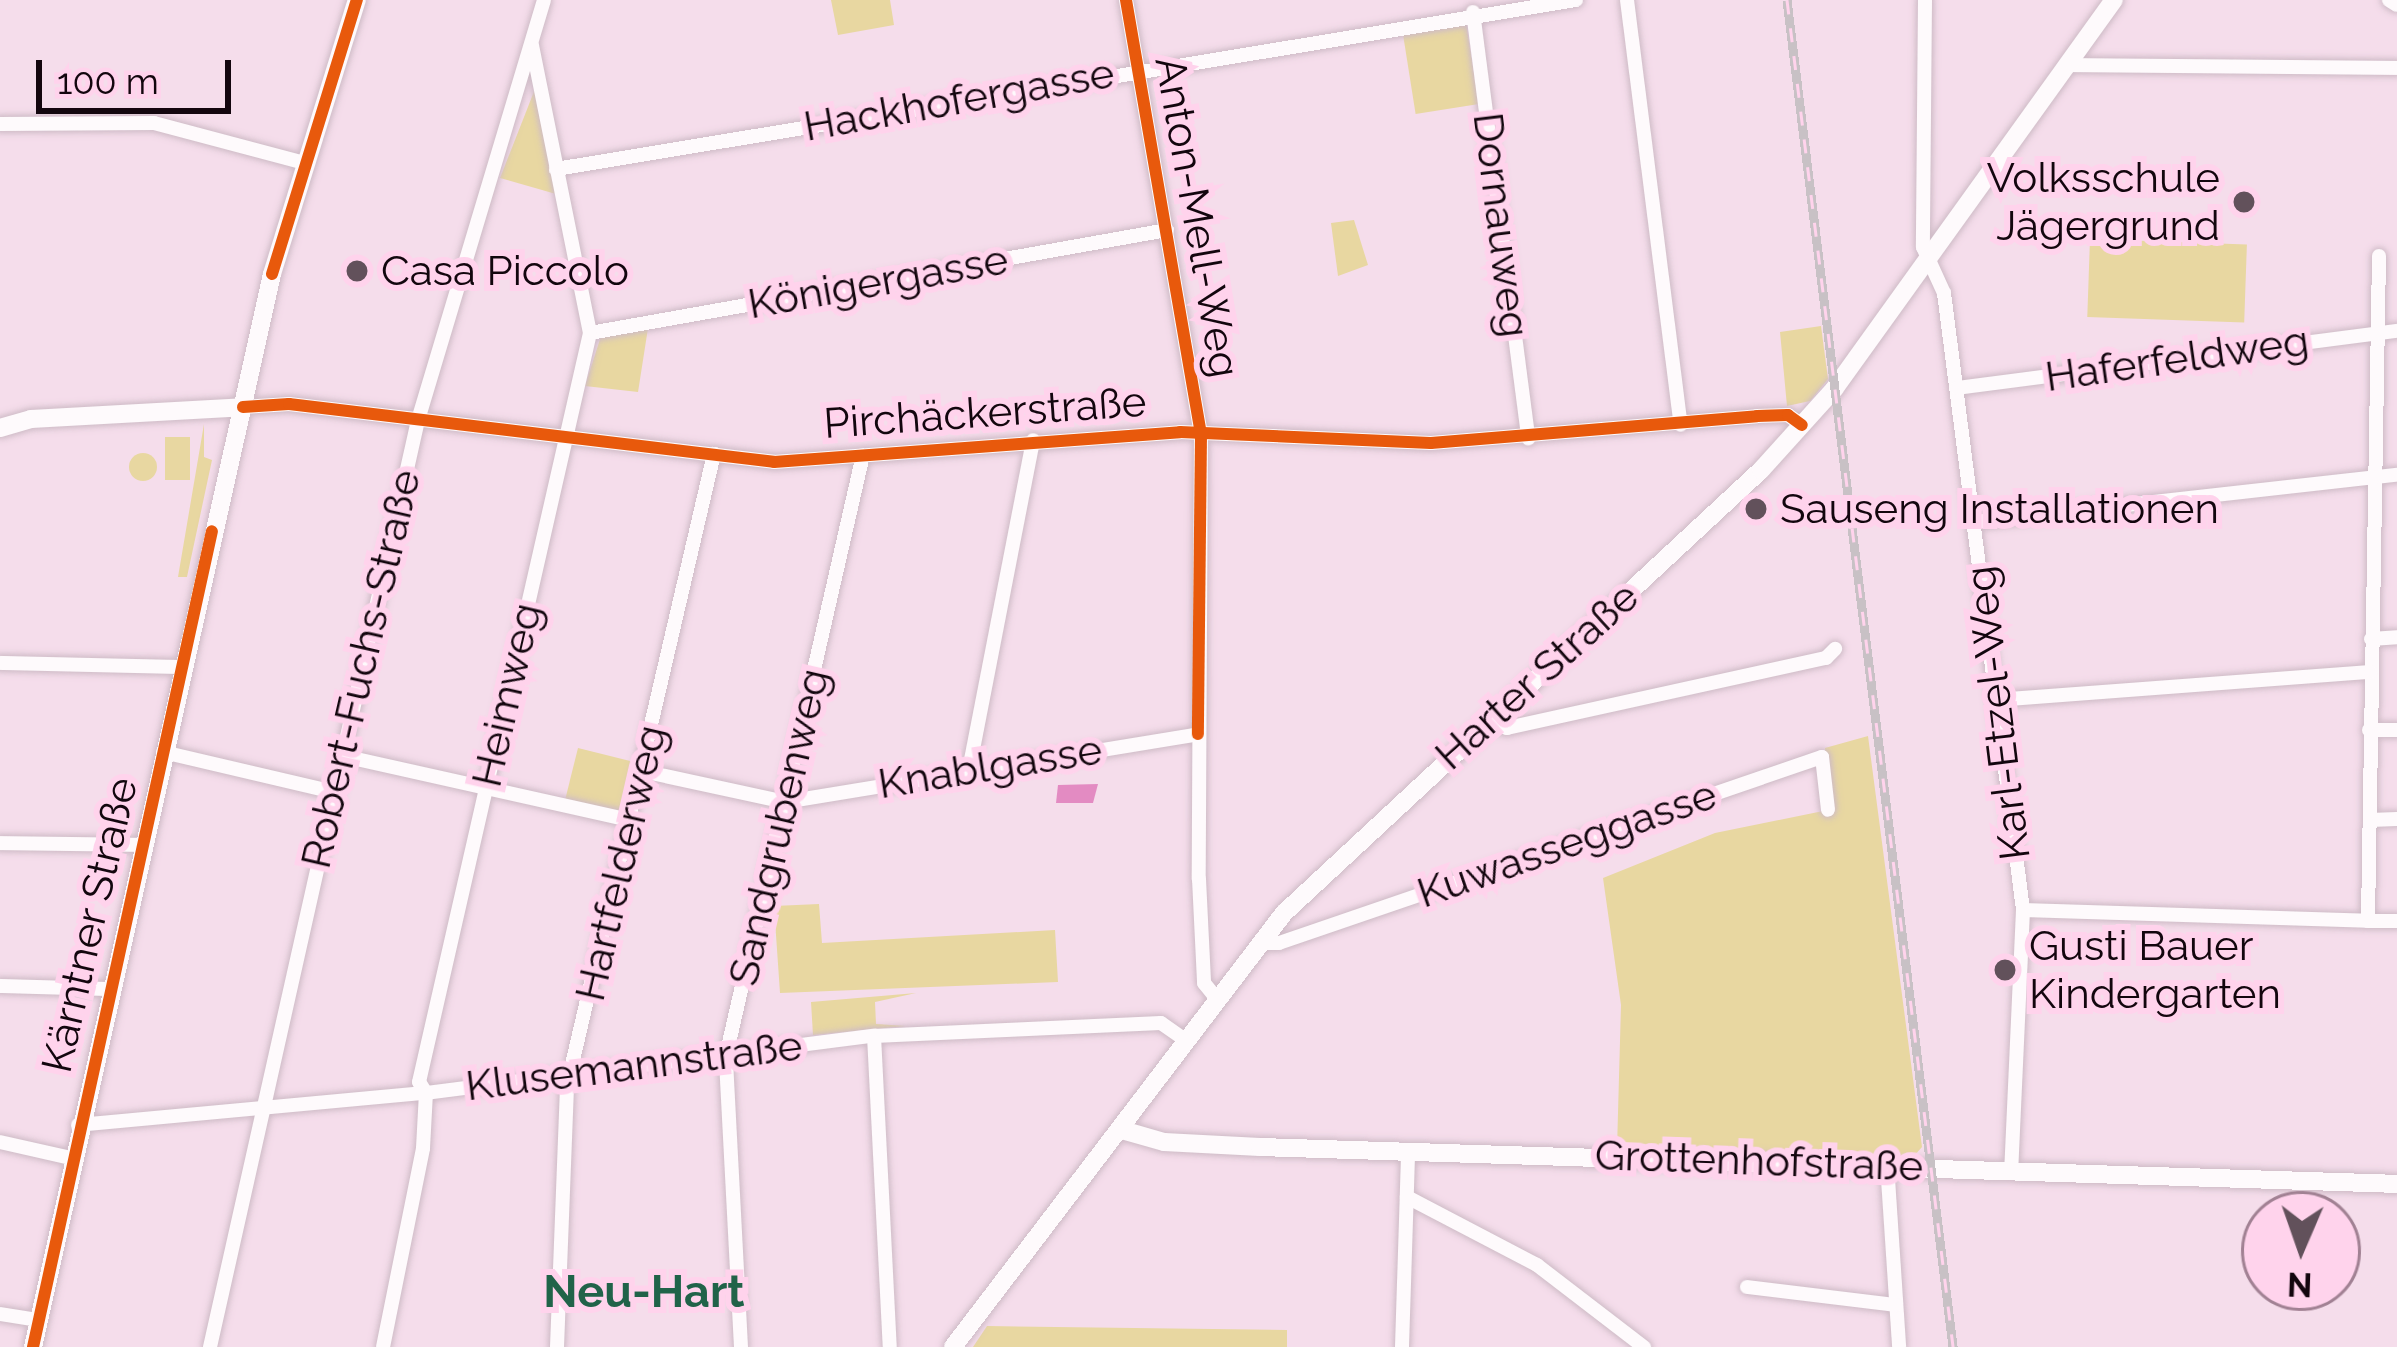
<!DOCTYPE html>
<meta charset="utf-8">
<style>
body{margin:0}
#map{position:relative;width:2397px;height:1347px;overflow:hidden;background:#f5ddeb;font-family:Raleway,sans-serif}
div>[style]{position:absolute}
[style*='--x']{left:calc(var(--x)*1px);top:calc(var(--y)*1px);width:calc(var(--w)*1px);rotate:calc(var(--a)*1deg)}
.green>*{inset:0;background:#e8d7a1;transform-origin:0 0}
.round{border-radius:50%}
.water>*{inset:0;background:#e38bc2}
.roads{filter:drop-shadow(0 0 3px #cebbc6) drop-shadow(0 0 3px #cebbc6)}
.minor>*{height:14px;margin:-7px;padding:0 7px;transform-origin:7px;border-radius:7px;background:#fefafc}
.major>*{height:18px;margin:-9px;padding:0 9px;transform-origin:9px;border-radius:9px;background:#fefafc}
.rail>*{height:9px;margin-top:-4.5px;transform-origin:0;background:repeating-linear-gradient(90deg,#ffd3ec 0 14px,#c8c1c5 0 28px);box-sizing:border-box;border-block:3px solid #c8c1c5}
.cycleway>*{height:12px;margin:-6px;padding:0 6px;transform-origin:6px;border-radius:6px;background:#e8590c}
.dots>*{width:33px;height:33px;translate:-50% -50%;box-sizing:border-box;border:6px solid #ffd3ec;border-radius:50%}
span{translate:-50% -50%;white-space:nowrap;text-align:center;line-height:1.15;-webkit-text-stroke:12px #ffd3ec;paint-order:stroke}
.street-label{font-size:42px;color:#13060e}
.poi-label{font-size:42px;color:#13060e}
.right{translate:-100% -50%;text-align:right}
.left{translate:0 -50%;text-align:left}
.neighbourhood-label{font-size:45px;color:#216349;font-weight:700}
.north{position:absolute;left:2241px;top:1191px;width:120px;height:120px;box-sizing:border-box;background:#ffd3ec;border:3px solid #a18193;border-radius:50%;rotate:182deg;font-size:33px;font-weight:700;line-height:48px;text-align:center;color:#13060e}
.north::after{content:'';display:block;margin:auto;width:42px;height:54px;background:#62515b;clip-path:polygon(50% 0,100% 100%,50% 72%,0 100%)}
.scale{position:absolute;left:36px;top:60px;width:195px;height:54px;box-sizing:border-box;border:6px solid #13060e;border-top:0;padding-left:15px;font-size:36px;line-height:42px;white-space:nowrap;color:#13060e;-webkit-text-stroke:9px #ffd3ec;paint-order:stroke}
</style>
<div id="map">
<div class="green">
<i style="clip-path:polygon(831px 0,890px 0,894px 25px,838px 35px)"></i>
<i style="left:1466px;top:23px;width:82px;height:64px;rotate:81deg"></i>
<i style="clip-path:polygon(535px 89px,556px 194px,500px 178px)"></i>
<i style="clip-path:polygon(1354px 220px,1368px 265px,1338px 276px,1331px 223px)"></i>
<i style="left:2090px;top:239px;width:157px;height:78px;rotate:2deg"></i>
<i style="clip-path:polygon(1821px 326px,1828px 379px,1810px 401px,1787px 406px,1780px 332px)"></i>
<i style="clip-path:polygon(648px 328px,638px 392px,585px 386px,601px 336px)"></i>
<i style="clip-path:polygon(204px 424px,204px 457px,212px 460px,187px 577px,178px 577px)"></i>
<i style="left:165px;top:437px;width:25px;height:43px"></i>
<i class="round" style="left:129px;top:453px;width:28px;height:28px"></i>
<i style="clip-path:polygon(1868px 736px,1922px 1147px,1913px 1157px,1617px 1149px,1621px 1005px,1603px 878px,1715px 833px,1828px 810px,1825px 748px)"></i>
<i style="left:578px;top:748px;width:63px;height:54px;rotate:14deg"></i>
<i style="clip-path:polygon(819px 904px,822px 943px,1055px 930px,1058px 982px,780px 993px,774px 906px)"></i>
<i style="clip-path:polygon(916px 993px,875px 1002px,876px 1024px,906px 1026px,813px 1035px,811px 1002px)"></i>
<i style="clip-path:polygon(987px 1326px,1287px 1330px,1287px 1347px,973px 1347px)"></i>
</div>
<div class="water">
<i style="clip-path:polygon(1098px 784px,1093px 803px,1056px 803px,1058px 785px)"></i>
</div>
<div class="roads">
<div class="minor">
<i style="--x:1126;--y:0;--w:440;--a:80.2"></i>
<i style="--x:1201;--y:434;--w:445;--a:90.3"></i>
<i style="--x:1199;--y:879;--w:104;--a:87.2"></i>
<i style="--x:1204;--y:983;--w:19;--a:51"></i>
<i style="--x:1627;--y:0;--w:428;--a:82.8"></i>
<i style="--x:1925;--y:0;--w:247;--a:90.5"></i>
<i style="--x:1923;--y:247;--w:51;--a:65.5"></i>
<i style="--x:1944;--y:293;--w:622;--a:82.7"></i>
<i style="--x:2023;--y:910;--w:261;--a:92.6"></i>
<i style="--x:2389;--y:0;--w:9;--a:32"></i>
<i style="--x:1473;--y:12;--w:430;--a:82.6"></i>
<i style="--x:2068;--y:65;--w:329;--a:0.5"></i>
<i style="--x:0;--y:124;--w:154;--a:-0.4"></i>
<i style="--x:154;--y:123;--w:152;--a:14.9"></i>
<i style="--x:556;--y:169;--w:1034;--a:-9.41"></i>
<i style="--x:2379;--y:256;--w:665;--a:90.95"></i>
<i style="--x:2368;--y:921;--w:29;--a:0"></i>
<i style="--x:590;--y:333;--w:586;--a:-10.12"></i>
<i style="--x:1957;--y:388;--w:444;--a:-7.4"></i>
<i style="--x:243;--y:407;--w:46;--a:-3.7"></i>
<i style="--x:289;--y:404;--w:488;--a:6.8"></i>
<i style="--x:774;--y:462;--w:407;--a:-4.2"></i>
<i style="--x:1180;--y:432;--w:251;--a:2.5"></i>
<i style="--x:1431;--y:443;--w:327;--a:-4.7"></i>
<i style="--x:1757;--y:416;--w:31;--a:-2"></i>
<i style="--x:1788;--y:415;--w:17;--a:36"></i>
<i style="--x:1975;--y:522;--w:425;--a:-6.4"></i>
<i style="--x:2371;--y:639;--w:26;--a:-4"></i>
<i style="--x:0;--y:663;--w:183;--a:1.3"></i>
<i style="--x:1996;--y:700;--w:375;--a:-4.3"></i>
<i style="--x:1487;--y:723;--w:21;--a:14"></i>
<i style="--x:1507;--y:728;--w:327;--a:-12.4"></i>
<i style="--x:1826;--y:658;--w:13;--a:-45"></i>
<i style="--x:2369;--y:730;--w:28;--a:0"></i>
<i style="--x:163;--y:752;--w:176;--a:13.2"></i>
<i style="--x:343;--y:756;--w:293;--a:12.6"></i>
<i style="--x:969;--y:770;--w:336;--a:-79"></i>
<i style="--x:642;--y:771;--w:146;--a:12.2"></i>
<i style="--x:785;--y:802;--w:419;--a:-9.3"></i>
<i style="--x:2370;--y:820;--w:27;--a:-2"></i>
<i style="--x:0;--y:843;--w:142;--a:0.8"></i>
<i style="--x:2023;--y:910;--w:345;--a:1.8"></i>
<i style="--x:1260;--y:943;--w:19;--a:0"></i>
<i style="--x:1279;--y:943;--w:574;--a:-18.91"></i>
<i style="--x:1822;--y:757;--w:53;--a:83.5"></i>
<i style="--x:0;--y:986;--w:109;--a:1.6"></i>
<i style="--x:874;--y:1036;--w:311;--a:87.1"></i>
<i style="--x:78;--y:1125;--w:349;--a:-5.3"></i>
<i style="--x:426;--y:1093;--w:452;--a:-7.3"></i>
<i style="--x:874;--y:1036;--w:287;--a:-2.6"></i>
<i style="--x:1161;--y:1023;--w:29;--a:35"></i>
<i style="--x:0;--y:1142;--w:73;--a:12.7"></i>
<i style="--x:1887;--y:1164;--w:183;--a:86.2"></i>
<i style="--x:1407;--y:1197;--w:147;--a:27.6"></i>
<i style="--x:1537;--y:1265;--w:135;--a:37.5"></i>
<i style="--x:1747;--y:1287;--w:150;--a:6.9"></i>
<i style="--x:0;--y:1314;--w:37;--a:9"></i>
<i style="--x:210;--y:1347;--w:950;--a:-77.35"></i>
<i style="--x:418;--y:420;--w:438;--a:-73.3"></i>
<i style="--x:383;--y:1347;--w:203;--a:-78.6"></i>
<i style="--x:423;--y:1148;--w:55;--a:-86.9"></i>
<i style="--x:426;--y:1093;--w:13;--a:-122"></i>
<i style="--x:419;--y:1082;--w:768;--a:-77.14"></i>
<i style="--x:590;--y:333;--w:294;--a:-101.4"></i>
<i style="--x:557;--y:1347;--w:261;--a:-87.8"></i>
<i style="--x:567;--y:1086;--w:649;--a:-76.91"></i>
<i style="--x:741;--y:1347;--w:291;--a:-93"></i>
<i style="--x:726;--y:1056;--w:616;--a:-77.16"></i>
<i style="--x:1402;--y:1347;--w:196;--a:-88.2"></i>
</div>
<div class="major">
<i style="--x:0;--y:428;--w:32;--a:-16"></i>
<i style="--x:31;--y:419;--w:212;--a:-3.2"></i>
<i style="--x:1122;--y:1130;--w:44;--a:15.9"></i>
<i style="--x:1164;--y:1142;--w:96;--a:3"></i>
<i style="--x:1260;--y:1147;--w:1138;--a:1.86"></i>
<i style="--x:33;--y:1347;--w:1099;--a:-77.44"></i>
<i style="--x:272;--y:274;--w:287;--a:-72.8"></i>
<i style="--x:953;--y:1347;--w:546;--a:-52.67"></i>
<i style="--x:1284;--y:913;--w:651;--a:-42.88"></i>
<i style="--x:1761;--y:470;--w:110;--a:-47.9"></i>
<i style="--x:1835;--y:388;--w:478;--a:-54.3"></i>
</div>
</div>
<div class="rail">
<i style="--x:1787;--y:0;--w:1357;--a:82.97"></i>
</div>
<div class="cycleway">
<i style="--x:1126;--y:0;--w:440;--a:80.2"></i>
<i style="--x:1201;--y:434;--w:300;--a:90.6"></i>
<i style="--x:272;--y:274;--w:287;--a:-72.8"></i>
<i style="--x:243;--y:407;--w:46;--a:-3.7"></i>
<i style="--x:289;--y:404;--w:488;--a:6.8"></i>
<i style="--x:774;--y:462;--w:407;--a:-4.2"></i>
<i style="--x:1180;--y:432;--w:251;--a:2.5"></i>
<i style="--x:1431;--y:443;--w:327;--a:-4.7"></i>
<i style="--x:1757;--y:416;--w:31;--a:-2"></i>
<i style="--x:1788;--y:415;--w:17;--a:36"></i>
<i style="--x:33;--y:1347;--w:835;--a:-77.63"></i>
</div>
<div class="dots">
<i style="left:2244px;top:202px;background:#62515b"></i>
<i style="left:357px;top:271px;background:#62515b"></i>
<i style="left:1756px;top:509px;background:#62515b"></i>
<i style="left:2005px;top:970px;background:#62515b"></i>
</div>
<div class="street-label">
<span style="left:959px;top:100px;rotate:-10deg">Hackhofergasse</span>
<span style="left:1197px;top:217px;rotate:80deg">Anton-Mell-Weg</span>
<span style="left:1501px;top:225px;rotate:83deg">Dornauweg</span>
<span style="left:878px;top:282px;rotate:-10deg">Königergasse</span>
<span style="left:2177px;top:359px;rotate:-8deg">Haferfeldweg</span>
<span style="left:985px;top:413px;rotate:-4deg">Pirchäckerstraße</span>
<span style="left:361px;top:669px;rotate:-77deg">Robert-Fuchs-Straße</span>
<span style="left:1537px;top:676px;rotate:-42deg">Harter Straße</span>
<span style="left:507px;top:695px;rotate:-77deg">Heimweg</span>
<span style="left:1998px;top:713px;rotate:-97deg">Karl-Etzel-Weg</span>
<span style="left:990px;top:767px;rotate:-9deg">Knablgasse</span>
<span style="left:779px;top:827px;rotate:-77deg">Sandgrubenweg</span>
<span style="left:1567px;top:844px;rotate:-19deg">Kuwasseggasse</span>
<span style="left:621px;top:863px;rotate:-77deg">Hartfelderweg</span>
<span style="left:90px;top:925px;rotate:-77deg">Kärntner Straße</span>
<span style="left:634px;top:1066px;rotate:-7deg">Klusemannstraße</span>
<span style="left:1759px;top:1161px;rotate:2deg">Grottenhofstraße</span>
</div>
<div class="poi-label">
<span class="right" style="left:2220px;top:202px">Volksschule<br>Jägergrund</span>
<span class="left" style="left:381px;top:271px">Casa Piccolo</span>
<span class="left" style="left:1780px;top:509px">Sauseng Installationen</span>
<span class="left" style="left:2029px;top:970px">Gusti Bauer<br>Kindergarten</span>
</div>
<div class="neighbourhood-label">
<span style="left:644px;top:1292px">Neu-Hart</span>
</div>
<div class="north">N</div>
<div class="scale">100 m</div>
</div>
